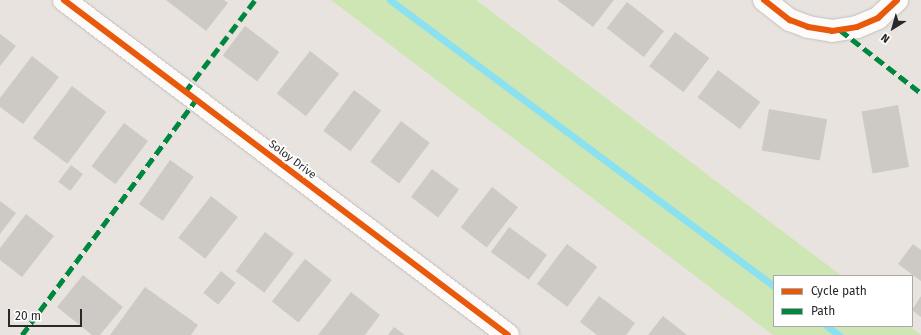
<!DOCTYPE html>
<style>
body{margin:0}
#map{position:relative;width:921px;height:335px;overflow:hidden;background:#e8e3de;font-family:"Fira Sans",sans-serif}
div>[style]{position:absolute}
[style*='--x']{left:calc(var(--x)*1px);top:calc(var(--y)*1px);width:calc(var(--w)*1px);rotate:calc(var(--a)*1deg)}
.green>*{inset:0;background:#cee6b4}
.stream>*{height:7px;margin:-3.5px;padding:0 3.5px;transform-origin:3.5px;border-radius:3.5px;background:#8be1f0}
.building>*{inset:0;background:#cdc9c5;transform-origin:0 0}
.roads{filter:drop-shadow(0 0 1px #c1bfc0) drop-shadow(0 0 1px #c1bfc0)}
.street>*{height:22px;margin:-11px;padding:0 11px;transform-origin:11px;border-radius:11px;background:#fcfbfa}
.quiet>*{height:5px;margin-top:-2.5px;transform-origin:0;background:repeating-linear-gradient(90deg,#00873e 0 10px,transparent 0 15px)}
.cycleway>*{height:6px;margin:-3px;padding:0 3px;transform-origin:3px;border-radius:3px;background:#e8590c}
span{translate:-50% -50%;white-space:nowrap;text-align:center;line-height:1.15;-webkit-text-stroke:3.5px #fff;paint-order:stroke}
.street-label{font-size:11px;color:#292929}
.legend{position:absolute;left:773px;top:275px;width:140px;height:52px;box-sizing:border-box;background:#fff;border:1px solid #a9a9a9;margin:0;padding:5px 7px;list-style:none;font-size:12px;color:#292929}
.legend li{display:flex;align-items:center;gap:8px;height:20px}
.legend b{width:20px;border:1px solid #a9a9a9}
.north{position:absolute;left:873px;top:8px;width:40px;height:40px;-webkit-text-stroke:3px #fff;paint-order:stroke;rotate:217deg;font-size:11px;font-weight:700;line-height:16px;text-align:center;color:#292929}
.north::after{content:'';display:block;margin:auto;width:14px;height:18px;background:#292929;clip-path:polygon(50% 0,100% 100%,50% 72%,0 100%)}
.scale{position:absolute;left:8px;top:309px;width:74px;height:18px;box-sizing:border-box;border:2px solid #292929;border-top:0;padding-left:5px;font-size:12px;line-height:14px;white-space:nowrap;color:#292929;-webkit-text-stroke:3px #fff;paint-order:stroke}
</style>
<div id="map">
<div class="green">
<i style="clip-path:polygon(331px 0,476px 0,842px 276px,774px 276px,774px 326px,909px 326px,921px 335px,773px 335px)"></i>
</div>
<div class="stream">
<i style="--x:390;--y:0;--w:479;--a:36.7"></i>
<i style="--x:827;--y:326;--w:15;--a:37"></i>
</div>
<div class="building">
<i style="clip-path:polygon(166px 0,224px 0,228px 3px,206px 31px)"></i>
<i style="clip-path:polygon(557px 0,614px 0,593px 27px)"></i>
<i style="left:627px;top:2px;width:47px;height:33px;rotate:38deg"></i>
<i style="left:245px;top:26px;width:43px;height:37px;rotate:37deg"></i>
<i style="left:675px;top:32px;width:43px;height:43px;rotate:37deg"></i>
<i style="clip-path:polygon(0 34px,16px 46px,0 66px)"></i>
<i style="left:310px;top:51px;width:37px;height:54px;rotate:38deg"></i>
<i style="clip-path:polygon(32px 56px,59px 77px,23px 124px,0 107px,0 98px)"></i>
<i style="left:718px;top:70px;width:53px;height:34px;rotate:37deg"></i>
<i style="left:72px;top:86px;width:43px;height:65px;rotate:37deg"></i>
<i style="left:354px;top:90px;width:34px;height:51px;rotate:37deg"></i>
<i style="left:898px;top:105px;width:63px;height:37px;rotate:80deg"></i>
<i style="left:769px;top:109px;width:59px;height:42px;rotate:10deg"></i>
<i style="left:401px;top:121px;width:36px;height:51px;rotate:37deg"></i>
<i style="left:124px;top:123px;width:30px;height:54px;rotate:37deg"></i>
<i style="left:170px;top:160px;width:29px;height:54px;rotate:35deg"></i>
<i style="left:71px;top:165px;width:15px;height:21px;rotate:37deg"></i>
<i style="left:432px;top:169px;width:34px;height:35px;rotate:37deg"></i>
<i style="left:492px;top:187px;width:33px;height:51px;rotate:38deg"></i>
<i style="left:211px;top:196px;width:34px;height:53px;rotate:38deg"></i>
<i style="clip-path:polygon(0 201px,16px 213px,0 234px)"></i>
<i style="clip-path:polygon(26px 214px,54px 236px,22px 277px,0 260px,0 248px)"></i>
<i style="left:509px;top:227px;width:47px;height:31px;rotate:36deg"></i>
<i style="left:265px;top:232px;width:36px;height:49px;rotate:37deg"></i>
<i style="left:567px;top:244px;width:38px;height:50px;rotate:37deg"></i>
<i style="clip-path:polygon(913px 244px,921px 250px,921px 281px,898px 264px)"></i>
<i style="left:305px;top:259px;width:34px;height:54px;rotate:38deg"></i>
<i style="left:221px;top:271px;width:19px;height:28px;rotate:39deg"></i>
<i style="clip-path:polygon(83px 275px,123px 307px,100px 335px,92px 335px,57px 307px)"></i>
<i style="clip-path:polygon(145px 287px,198px 325px,191px 335px,110px 335px)"></i>
<i style="clip-path:polygon(351px 292px,380px 315px,365px 335px,318px 335px)"></i>
<i style="clip-path:polygon(599px 296px,635px 323px,626px 335px,597px 335px,580px 322px)"></i>
<i style="clip-path:polygon(921px 296px,921px 317px,912px 310px)"></i>
<i style="clip-path:polygon(663px 316px,687px 335px,648px 335px)"></i>
<i style="clip-path:polygon(394px 327px,405px 335px,388px 335px)"></i>
</div>
<div class="roads">
<div class="street">
<i style="--x:64;--y:0;--w:556;--a:37.03"></i>
<i style="--x:764;--y:0;--w:33;--a:38"></i>
<i style="--x:790;--y:20;--w:19;--a:21"></i>
<i style="--x:808;--y:27;--w:24;--a:9"></i>
<i style="--x:832;--y:31;--w:25;--a:-9"></i>
<i style="--x:857;--y:27;--w:23;--a:-23"></i>
<i style="--x:878;--y:18;--w:26;--a:-43"></i>
</div>
</div>
<div class="quiet">
<i style="--x:840;--y:30;--w:103;--a:37.9"></i>
<i style="--x:185;--y:92;--w:116;--a:-52.7"></i>
<i style="--x:22;--y:335;--w:292;--a:-53.5"></i>
</div>
<div class="cycleway">
<i style="--x:64;--y:0;--w:556;--a:37.03"></i>
<i style="--x:764;--y:0;--w:33;--a:38"></i>
<i style="--x:790;--y:20;--w:19;--a:21"></i>
<i style="--x:808;--y:27;--w:24;--a:9"></i>
<i style="--x:832;--y:31;--w:25;--a:-9"></i>
<i style="--x:857;--y:27;--w:23;--a:-23"></i>
<i style="--x:878;--y:18;--w:26;--a:-43"></i>
</div>
<div class="street-label">
<span style="left:292px;top:160px;rotate:37deg">Soloy Drive</span>
</div>
<ul class="legend">
<li><b style="height:5px;background:#e8590c"></b>Cycle path</li>
<li><b style="height:5px;background:#00873e"></b>Path</li>
</ul>
<div class="north">N</div>
<div class="scale">20 m</div>
</div>
